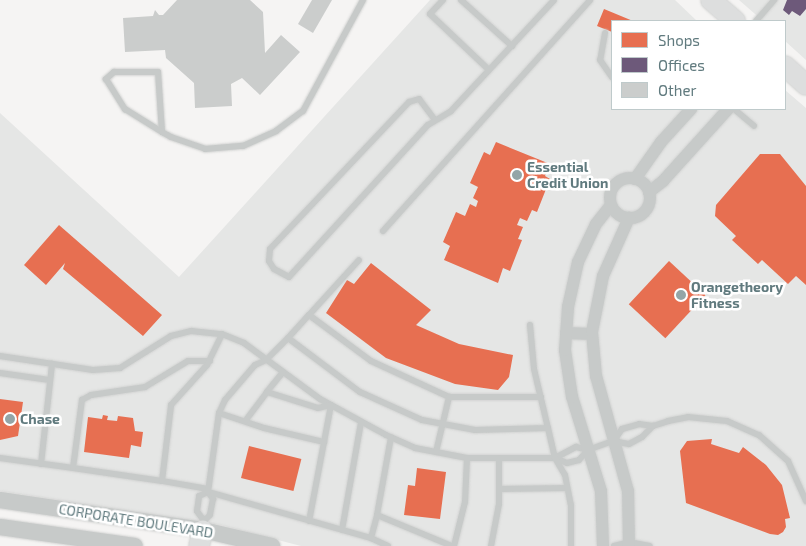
<!DOCTYPE html>
<style>
body{margin:0}
#map{position:relative;width:806px;height:546px;overflow:hidden;background:#f5f4f3;font-family:"Exo 2",sans-serif}
div>[style]{position:absolute}
[style*='--x']{left:calc(var(--x)*1px);top:calc(var(--y)*1px);width:calc(var(--w)*1px);rotate:calc(var(--a)*1deg)}
.built>*{inset:0;background:#e5e6e5}
.shops>*{inset:0;background:#e76f51;transform-origin:0 0}
.offices>*{inset:0;background:#6d597a}
.building>*{inset:0;background:#cbcdcc}
.roads{filter:drop-shadow(0 0 1px #d1d2d1) drop-shadow(0 0 1px #d1d2d1)}
.service>*{height:6px;margin:-3px;padding:0 3px;transform-origin:3px;border-radius:3px;background:#c7cac9}
.minor>*{height:12px;margin:-6px;padding:0 6px;transform-origin:6px;border-radius:6px;background:#c7cac9}
.minor>.ring{margin:-6px;padding:0;box-sizing:content-box;background:none;border:12px solid #c7cac9;border-radius:50%}
.tertiary>*{height:16px;margin:-8px;padding:0 8px;transform-origin:8px;border-radius:8px;background:#c7cac9}
.primary>*{height:20px;margin:-10px;padding:0 10px;transform-origin:10px;border-radius:10px;background:#dddede}
.dots>*{width:14px;height:14px;translate:-50% -50%;box-sizing:border-box;border:2px solid #fff;border-radius:50%}
span{translate:-50% -50%;white-space:nowrap;text-align:center;line-height:1.15;-webkit-text-stroke:5px #fff;paint-order:stroke}
.poi-label{font-size:14px;color:#607a7e;font-weight:700}
.left{translate:0 -50%;text-align:left}
.street-label{font-size:14px;color:#607a7e}
.legend{position:absolute;left:611px;top:20px;width:175px;height:90px;box-sizing:border-box;background:#fff;border:1px solid #bfcacb;margin:0;padding:6px 9px;list-style:none;font-size:15px;color:#607a7e}
.legend li{display:flex;align-items:center;gap:10px;height:25px}
.legend b{width:25px;border:1px solid #bfcacb}
</style>
<div id="map">
<div class="built">
<i style="clip-path:polygon(430px 0,675px 0,697px 21px,612px 21px,612px 109px,785px 109px,785px 90px,806px 108px,806px 546px,301px 546px,221px 525px,0 491px,0 113px,179px 277px)"></i>
<i style="clip-path:polygon(739px 0,806px 0,806px 60px,785px 41px,785px 21px,763px 21px)"></i>
</div>
<div class="shops">
<i style="clip-path:polygon(604px 9px,633px 21px,612px 21px,612px 32px,597px 26px)"></i>
<i style="clip-path:polygon(496px 142px,550px 164px,545px 176px,550px 179px,537px 212px,532px 210px,527px 221px,520px 218px,517px 225px,523px 227px,518px 239px,522px 240px,510px 271px,503px 268px,498px 283px,444px 260px,450px 246px,443px 242px,456px 212px,465px 216px,470px 204px,476px 207px,478px 201px,473px 198px,478px 187px,470px 183px,484px 152px,490px 155px)"></i>
<i style="clip-path:polygon(760px 154px,780px 154px,806px 186px,806px 285px,796px 276px,788px 284px,762px 260px,758px 264px,732px 240px,736px 236px,715px 216px,716px 205px)"></i>
<i style="clip-path:polygon(59px 225px,162px 315px,143px 336px,63px 269px,65px 263px,46px 285px,24px 265px)"></i>
<i style="left:669px;top:261px;width:50px;height:59px;rotate:43deg"></i>
<i style="clip-path:polygon(371px 263px,431px 310px,416px 325px,459px 344px,513px 355px,509px 377px,498px 390px,455px 384px,386px 358px,326px 313px,347px 280px,354px 284px)"></i>
<i style="clip-path:polygon(0 399px,23px 402px,18px 436px,0 440px)"></i>
<i style="clip-path:polygon(103px 415px,108px 416px,107px 420px,117px 421px,118px 416px,133px 418px,135px 431px,143px 432px,141px 447px,131px 445px,129px 458px,84px 452px,88px 417px,102px 419px)"></i>
<i style="clip-path:polygon(712px 439px,711px 444px,739px 453px,743px 447px,766px 465px,782px 485px,790px 518px,785px 519px,786px 527px,783px 532px,778px 535px,770px 534px,686px 503px,680px 451px,687px 441px)"></i>
<i style="left:249px;top:446px;width:54px;height:33px;rotate:14deg"></i>
<i style="clip-path:polygon(417px 468px,446px 472px,440px 519px,404px 515px,408px 485px,415px 486px)"></i>
</div>
<div class="offices">
<i style="clip-path:polygon(787px 0,806px 0,806px 9px,800px 16px,792px 11px,789px 15px,783px 10px)"></i>
</div>
<div class="building">
<i style="clip-path:polygon(177px 0,250px 0,263px 12px,265px 53px,281px 35px,300px 52px,260px 95px,242px 78px,231px 84px,232px 106px,195px 108px,194px 83px,166px 58px,165px 50px,125px 52px,123px 18px,153px 16px,155px 10px,159px 15px,163px 15px)"></i>
<i style="clip-path:polygon(312px 0,332px 0,313px 33px,298px 24px)"></i>
</div>
<div class="roads">
<div class="service">
<i style="--x:443;--y:0;--w:19;--a:133"></i>
<i style="--x:430;--y:14;--w:81;--a:43.5"></i>
<i style="--x:461;--y:0;--w:69;--a:42"></i>
<i style="--x:756;--y:21;--w:28;--a:-49"></i>
<i style="--x:605;--y:33;--w:27;--a:100"></i>
<i style="--x:600;--y:60;--w:21;--a:55"></i>
<i style="--x:734;--y:109;--w:26;--a:40"></i>
<i style="--x:435;--y:120;--w:26;--a:-127"></i>
<i style="--x:419;--y:99;--w:10;--a:163"></i>
<i style="--x:409;--y:102;--w:202;--a:133.4"></i>
<i style="--x:270;--y:249;--w:12;--a:95"></i>
<i style="--x:269;--y:261;--w:9;--a:58"></i>
<i style="--x:274;--y:269;--w:17;--a:28"></i>
<i style="--x:289;--y:277;--w:206;--a:-47.6"></i>
<i style="--x:428;--y:125;--w:27;--a:-31"></i>
<i style="--x:451;--y:111;--w:151;--a:-47.1"></i>
<i style="--x:162;--y:132;--w:60;--a:-93.8"></i>
<i style="--x:158;--y:72;--w:44;--a:180"></i>
<i style="--x:114;--y:72;--w:11;--a:139"></i>
<i style="--x:106;--y:79;--w:36;--a:58"></i>
<i style="--x:125;--y:109;--w:44;--a:31.9"></i>
<i style="--x:162;--y:132;--w:10;--a:29"></i>
<i style="--x:171;--y:137;--w:36;--a:19"></i>
<i style="--x:205;--y:149;--w:38;--a:-5"></i>
<i style="--x:243;--y:146;--w:36;--a:-24"></i>
<i style="--x:276;--y:131;--w:34;--a:-37"></i>
<i style="--x:303;--y:111;--w:126;--a:-61.6"></i>
<i style="--x:383;--y:231;--w:310;--a:-48.1"></i>
<i style="--x:309;--y:315;--w:74;--a:-47.7"></i>
<i style="--x:530;--y:325;--w:44;--a:84.8"></i>
<i style="--x:534;--y:369;--w:61;--a:76.7"></i>
<i style="--x:288;--y:338;--w:31;--a:-48"></i>
<i style="--x:309;--y:315;--w:77;--a:36.6"></i>
<i style="--x:371;--y:361;--w:86;--a:24.8"></i>
<i style="--x:0;--y:356;--w:94;--a:8.6"></i>
<i style="--x:93;--y:370;--w:27;--a:-4"></i>
<i style="--x:120;--y:368;--w:60;--a:-32.1"></i>
<i style="--x:171;--y:336;--w:21;--a:-14"></i>
<i style="--x:191;--y:331;--w:31;--a:6"></i>
<i style="--x:222;--y:334;--w:24;--a:22"></i>
<i style="--x:244;--y:343;--w:94;--a:36.4"></i>
<i style="--x:320;--y:399;--w:75;--a:28.6"></i>
<i style="--x:386;--y:435;--w:32;--a:24"></i>
<i style="--x:415;--y:448;--w:53;--a:10.9"></i>
<i style="--x:467;--y:458;--w:88;--a:0"></i>
<i style="--x:555;--y:458;--w:13;--a:23"></i>
<i style="--x:567;--y:463;--w:12;--a:-14"></i>
<i style="--x:579;--y:460;--w:13;--a:-48"></i>
<i style="--x:588;--y:450;--w:27;--a:-20"></i>
<i style="--x:613;--y:441;--w:16;--a:11"></i>
<i style="--x:629;--y:444;--w:15;--a:-28"></i>
<i style="--x:642;--y:437;--w:16;--a:-45"></i>
<i style="--x:653;--y:426;--w:16;--a:-18"></i>
<i style="--x:668;--y:421;--w:20;--a:-11"></i>
<i style="--x:688;--y:417;--w:39;--a:6"></i>
<i style="--x:727;--y:421;--w:35;--a:24"></i>
<i style="--x:759;--y:435;--w:39;--a:42"></i>
<i style="--x:788;--y:461;--w:44;--a:65.8"></i>
<i style="--x:283;--y:372;--w:26;--a:129"></i>
<i style="--x:267;--y:392;--w:53;--a:17.4"></i>
<i style="--x:318;--y:408;--w:13;--a:-13"></i>
<i style="--x:331;--y:405;--w:118;--a:100.7"></i>
<i style="--x:0;--y:373;--w:50;--a:8"></i>
<i style="--x:219;--y:413;--w:47;--a:18.4"></i>
<i style="--x:264;--y:428;--w:62;--a:13.1"></i>
<i style="--x:246;--y:420;--w:35;--a:-53"></i>
<i style="--x:615;--y:439;--w:12;--a:-55"></i>
<i style="--x:622;--y:429;--w:18;--a:-16"></i>
<i style="--x:639;--y:424;--w:14;--a:8"></i>
<i style="--x:436;--y:452;--w:57;--a:-76.7"></i>
<i style="--x:449;--y:397;--w:92;--a:0"></i>
<i style="--x:0;--y:458;--w:74;--a:7.8"></i>
<i style="--x:555;--y:458;--w:24;--a:-28"></i>
<i style="--x:576;--y:447;--w:12;--a:14"></i>
<i style="--x:41;--y:464;--w:101;--a:-83.7"></i>
<i style="--x:162;--y:481;--w:90;--a:-171.7"></i>
<i style="--x:73;--y:468;--w:69;--a:-82.5"></i>
<i style="--x:82;--y:400;--w:10;--a:-29"></i>
<i style="--x:91;--y:395;--w:55;--a:-8.4"></i>
<i style="--x:145;--y:387;--w:50;--a:-31.2"></i>
<i style="--x:188;--y:361;--w:22;--a:0"></i>
<i style="--x:208;--y:489;--w:47;--a:-170.1"></i>
<i style="--x:162;--y:481;--w:77;--a:-83.2"></i>
<i style="--x:171;--y:405;--w:54;--a:-48"></i>
<i style="--x:207;--y:365;--w:34;--a:-64"></i>
<i style="--x:499;--y:489;--w:68;--a:-0.8"></i>
<i style="--x:377;--y:515;--w:79;--a:-79.8"></i>
<i style="--x:203;--y:528;--w:7;--a:-82"></i>
<i style="--x:204;--y:521;--w:12;--a:-125"></i>
<i style="--x:197;--y:511;--w:15;--a:-82"></i>
<i style="--x:199;--y:496;--w:10;--a:-24"></i>
<i style="--x:208;--y:492;--w:9;--a:54"></i>
<i style="--x:213;--y:499;--w:16;--a:101"></i>
<i style="--x:210;--y:515;--w:8;--a:135"></i>
<i style="--x:342;--y:530;--w:110;--a:-80"></i>
<i style="--x:371;--y:538;--w:24;--a:-75"></i>
<i style="--x:377;--y:515;--w:81;--a:22.5"></i>
<i style="--x:388;--y:546;--w:19;--a:-155"></i>
<i style="--x:371;--y:538;--w:169;--a:-164.2"></i>
<i style="--x:208;--y:492;--w:80;--a:-82.1"></i>
<i style="--x:219;--y:413;--w:14;--a:-65"></i>
<i style="--x:225;--y:400;--w:46;--a:-49.4"></i>
<i style="--x:255;--y:365;--w:12;--a:-24"></i>
<i style="--x:266;--y:360;--w:31;--a:-45"></i>
<i style="--x:288;--y:338;--w:90;--a:36.9"></i>
<i style="--x:360;--y:392;--w:68;--a:24.3"></i>
<i style="--x:422;--y:420;--w:54;--a:10.7"></i>
<i style="--x:475;--y:430;--w:73;--a:-1.6"></i>
<i style="--x:548;--y:428;--w:31;--a:77"></i>
<i style="--x:555;--y:458;--w:20;--a:60"></i>
<i style="--x:565;--y:475;--w:31;--a:79"></i>
<i style="--x:571;--y:505;--w:41;--a:90"></i>
<i style="--x:454;--y:546;--w:45;--a:-76"></i>
<i style="--x:465;--y:502;--w:44;--a:-87.4"></i>
<i style="--x:491;--y:546;--w:43;--a:-79.2"></i>
<i style="--x:499;--y:504;--w:46;--a:-90"></i>
<i style="--x:614;--y:546;--w:16;--a:-15"></i>
<i style="--x:629;--y:542;--w:21;--a:11"></i>
</div>
<div class="minor">
<i class="ring" style="left:610px;top:178px;width:28px;height:28px"></i>
<i style="--x:635;--y:179;--w:45;--a:-54.9"></i>
<i style="--x:661;--y:142;--w:45;--a:-47.7"></i>
<i style="--x:649;--y:192;--w:18;--a:-38"></i>
<i style="--x:663;--y:181;--w:97;--a:-47.9"></i>
<i style="--x:566;--y:333;--w:26;--a:2"></i>
<i style="--x:603;--y:546;--w:55;--a:-92.1"></i>
<i style="--x:601;--y:491;--w:98;--a:-107.1"></i>
<i style="--x:572;--y:397;--w:48;--a:-98.5"></i>
<i style="--x:565;--y:350;--w:43;--a:-86"></i>
<i style="--x:568;--y:307;--w:46;--a:-77.5"></i>
<i style="--x:578;--y:262;--w:42;--a:-64.7"></i>
<i style="--x:596;--y:224;--w:24;--a:-52"></i>
<i style="--x:629;--y:546;--w:55;--a:-91"></i>
<i style="--x:628;--y:491;--w:119;--a:-105.5"></i>
<i style="--x:596;--y:376;--w:44;--a:-95.2"></i>
<i style="--x:592;--y:332;--w:57;--a:-78.9"></i>
<i style="--x:603;--y:276;--w:64;--a:-65.9"></i>
</div>
<div class="tertiary">
<i style="--x:0;--y:500;--w:205;--a:8.4"></i>
<i style="--x:203;--y:530;--w:71;--a:13.1"></i>
<i style="--x:0;--y:527;--w:136;--a:8"></i>
</div>
<div class="primary">
<i style="--x:711;--y:0;--w:32;--a:41"></i>
<i style="--x:785;--y:66;--w:28;--a:42"></i>
<i style="--x:199;--y:546;--w:16;--a:-76"></i>
</div>
</div>
<div class="dots">
<i style="left:517px;top:175px;background:#94a5a7"></i>
<i style="left:681px;top:295px;background:#94a5a7"></i>
<i style="left:10px;top:419px;background:#94a5a7"></i>
</div>
<div class="poi-label">
<span class="left" style="left:527px;top:175px">Essential<br>Credit Union</span>
<span class="left" style="left:691px;top:295px">Orangetheory<br>Fitness</span>
<span class="left" style="left:20px;top:419px">Chase</span>
</div>
<div class="street-label">
<span style="left:136px;top:521px;rotate:9deg">CORPORATE BOULEVARD</span>
</div>
<ul class="legend">
<li><b style="height:14px;background:#e76f51"></b>Shops</li>
<li><b style="height:14px;background:#6d597a"></b>Offices</li>
<li><b style="height:14px;background:#cbcdcc"></b>Other</li>
</ul>
</div>
